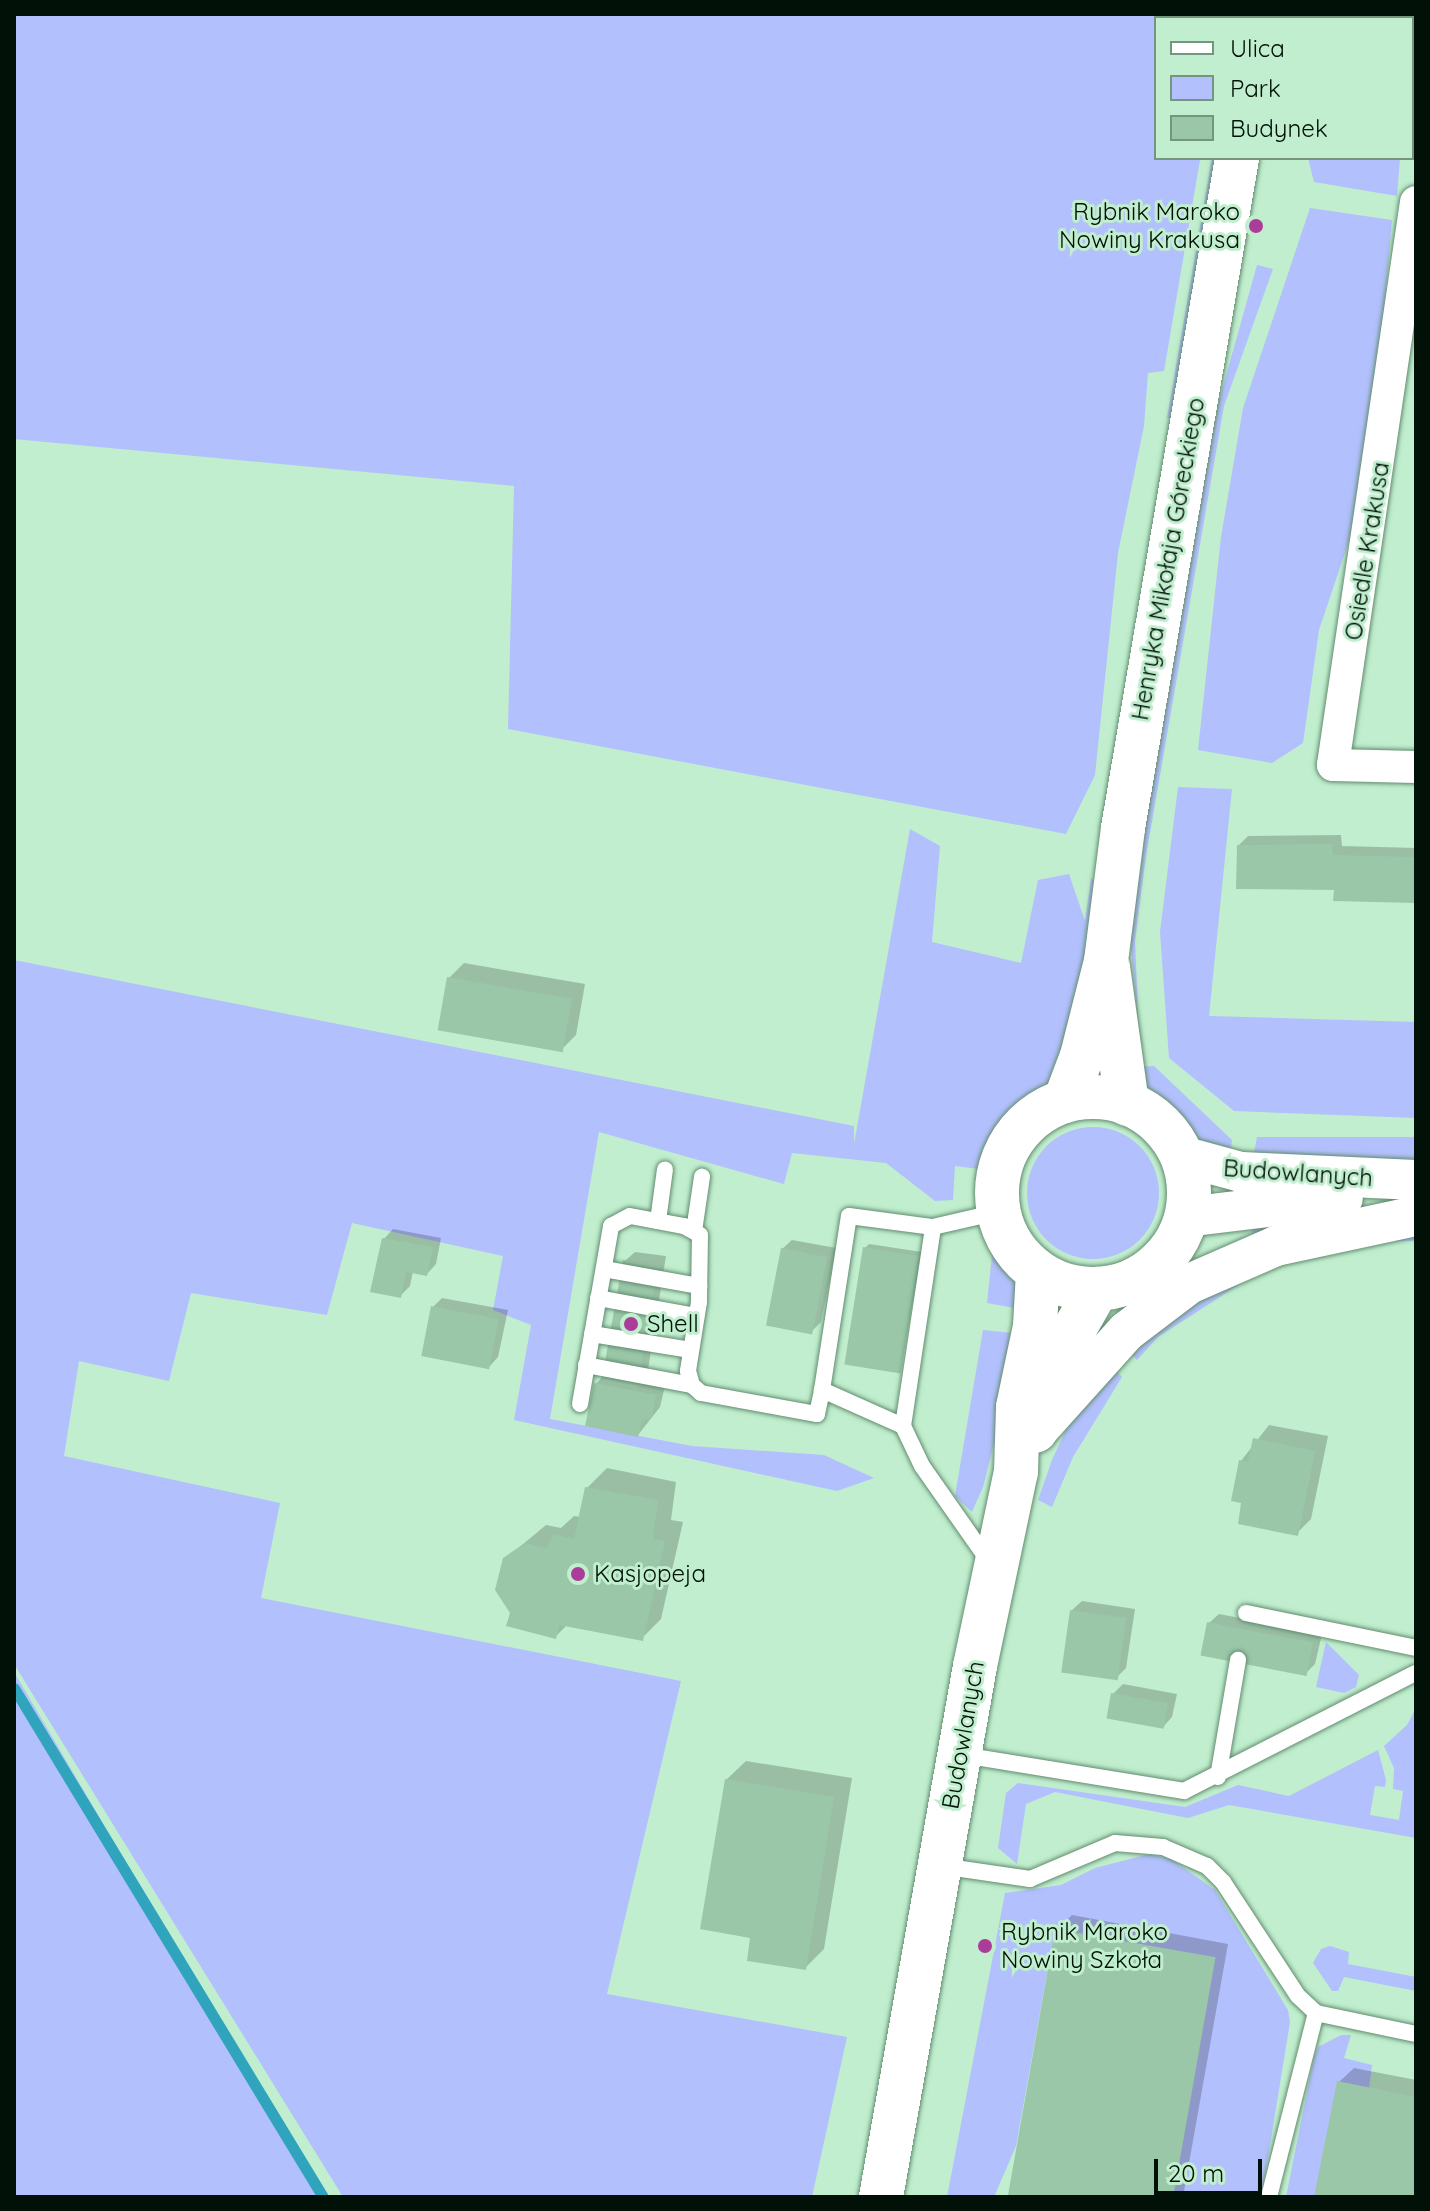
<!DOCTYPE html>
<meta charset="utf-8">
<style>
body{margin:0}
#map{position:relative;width:1430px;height:2211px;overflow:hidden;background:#c0eece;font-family:Quicksand,sans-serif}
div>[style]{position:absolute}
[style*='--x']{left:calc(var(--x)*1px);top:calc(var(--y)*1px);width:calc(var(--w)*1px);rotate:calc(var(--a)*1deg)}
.green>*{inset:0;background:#b2c0fd;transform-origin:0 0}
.round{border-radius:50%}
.shadow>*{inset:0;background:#0003}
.stream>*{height:11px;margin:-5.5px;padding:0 5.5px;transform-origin:5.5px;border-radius:5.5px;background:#2fa4bc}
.building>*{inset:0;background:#9ac7a8;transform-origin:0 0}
.roads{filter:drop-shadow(0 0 2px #628c6f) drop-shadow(0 0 2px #628c6f)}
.service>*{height:16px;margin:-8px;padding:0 8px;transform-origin:8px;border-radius:8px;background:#fff}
.minor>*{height:32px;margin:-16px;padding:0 16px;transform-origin:16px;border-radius:16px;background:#fff}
.tertiary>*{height:40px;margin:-20px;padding:0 20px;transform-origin:20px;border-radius:20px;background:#fff}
.secondary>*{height:44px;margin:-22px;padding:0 22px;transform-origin:22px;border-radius:22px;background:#fff}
.secondary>.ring{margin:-22px;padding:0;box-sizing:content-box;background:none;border:44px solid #fff;border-radius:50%}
.dots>*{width:22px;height:22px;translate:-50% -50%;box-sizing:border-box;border:4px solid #c0eece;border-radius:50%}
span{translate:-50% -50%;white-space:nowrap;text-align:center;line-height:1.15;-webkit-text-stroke:6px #c0eece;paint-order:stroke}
.poi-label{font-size:24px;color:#021107}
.right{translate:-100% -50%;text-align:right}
.left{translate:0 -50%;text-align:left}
.street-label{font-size:24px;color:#021107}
.frame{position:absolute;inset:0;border:16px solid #021107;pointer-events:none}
.legend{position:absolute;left:1154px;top:16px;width:260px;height:144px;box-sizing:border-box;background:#c0eece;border:2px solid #74967e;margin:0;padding:10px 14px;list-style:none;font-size:24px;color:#021107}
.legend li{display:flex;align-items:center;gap:16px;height:40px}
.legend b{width:40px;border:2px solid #74967e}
.scale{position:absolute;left:1154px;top:2159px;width:108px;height:36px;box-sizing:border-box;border:4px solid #021107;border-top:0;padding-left:10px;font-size:24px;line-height:28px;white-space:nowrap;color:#021107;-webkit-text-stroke:6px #c0eece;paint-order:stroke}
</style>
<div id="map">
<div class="green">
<i style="clip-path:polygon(14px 14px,1206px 14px,1156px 18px,1156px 158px,1200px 160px,1164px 371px,1148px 373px,1144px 426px,1118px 553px,1095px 775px,1066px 834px,508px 729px,514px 486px,14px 439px)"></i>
<i style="clip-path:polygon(1311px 14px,1416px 14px,1412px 63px,1412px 18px,1310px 18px)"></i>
<i style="clip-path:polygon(1212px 158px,1219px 158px,1175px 419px,1167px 418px)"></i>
<i style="clip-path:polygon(1308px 158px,1400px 158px,1397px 196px,1314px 182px)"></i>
<i style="clip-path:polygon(1310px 208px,1392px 220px,1374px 424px,1355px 523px,1319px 630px,1303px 743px,1272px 763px,1198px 750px,1221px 537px,1243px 408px)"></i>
<i style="clip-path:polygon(1257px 265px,1273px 269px,1224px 406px,1146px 856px,1135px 941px,1139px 1034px,1130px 938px,1141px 851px,1217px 408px)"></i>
<i style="clip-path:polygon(1178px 787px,1232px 789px,1209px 1016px,1416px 1022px,1416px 1118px,1234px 1111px,1169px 1058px,1160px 932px)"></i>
<i style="clip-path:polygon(910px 829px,940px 846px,932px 942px,1021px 963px,1038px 880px,1069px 874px,1085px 921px,1091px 878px,1096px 882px,1084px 986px,1048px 1089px,1006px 1128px,976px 1180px,979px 1169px,955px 1166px,953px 1200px,935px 1201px,886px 1163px,792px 1153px,784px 1184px,599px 1132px,550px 1419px,692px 1446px,824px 1455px,874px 1478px,837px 1491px,514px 1420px,531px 1325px,493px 1310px,503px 1256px,352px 1223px,327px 1315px,191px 1293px,169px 1381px,79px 1361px,64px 1456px,280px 1503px,261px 1598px,681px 1681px,607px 1994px,847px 2037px,812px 2197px,343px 2197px,14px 1664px,14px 960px,854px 1126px,854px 1144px)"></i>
<i style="clip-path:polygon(1154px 1066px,1232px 1140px,1230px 1158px,1192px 1139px,1152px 1099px,1136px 1067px)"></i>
<i class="round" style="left:1027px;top:1127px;width:132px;height:132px"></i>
<i style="clip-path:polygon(1257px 1137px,1416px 1137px,1416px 1160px,1252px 1164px)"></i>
<i style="left:1416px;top:1228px;width:13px;height:164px;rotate:90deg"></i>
<i style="clip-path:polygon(993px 1246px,1000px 1248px,1019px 1282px,1024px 1310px,987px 1303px)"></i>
<i style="clip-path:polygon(1234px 1273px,1240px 1284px,1158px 1337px,1137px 1360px,1126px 1349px)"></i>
<i style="clip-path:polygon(983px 1330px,1022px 1334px,983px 1487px,972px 1512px,955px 1496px)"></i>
<i style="clip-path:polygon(1111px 1364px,1122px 1377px,1073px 1457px,1052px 1507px,1038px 1500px,1052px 1460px,1069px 1423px)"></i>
<i style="clip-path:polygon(1326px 1642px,1359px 1675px,1356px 1687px,1344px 1693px,1316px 1687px)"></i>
<i style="clip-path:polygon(14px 1672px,321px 2194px,323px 2197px,14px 2197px)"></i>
<i style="clip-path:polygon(1416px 1708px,1416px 1838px,1229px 1805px,1188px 1818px,1055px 1792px,1026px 1804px,1017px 1864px,998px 1848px,1006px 1793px,1018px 1783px,1185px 1807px,1238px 1785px,1289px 1796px,1378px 1750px,1386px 1780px,1385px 1787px,1375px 1786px,1370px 1815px,1399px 1820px,1403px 1791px,1393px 1789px,1394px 1768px,1384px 1746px,1407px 1725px)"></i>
<i style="clip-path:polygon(1149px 1854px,1170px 1858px,1215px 1890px,1288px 2010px,1290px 2022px,1263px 2188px,1252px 2197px,1172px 2197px,1214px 1958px,1055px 1929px,1016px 2146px,994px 2197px,947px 2197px,1005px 1893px,1061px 1885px,1095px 1868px)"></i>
<i style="clip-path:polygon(1330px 1946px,1349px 1952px,1348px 1964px,1416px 1977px,1416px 1991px,1344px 1977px,1338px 1991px,1332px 1991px,1313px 1963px,1321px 1949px)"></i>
<i style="clip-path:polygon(1341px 2035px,1351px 2035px,1344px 2058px,1372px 2065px,1369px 2088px,1314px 2197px,1286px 2197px,1314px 2057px,1318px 2047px)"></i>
</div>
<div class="shadow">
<i style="clip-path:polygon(1341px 835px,1342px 846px,1416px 848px,1416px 901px,1337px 888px,1239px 845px,1248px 836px)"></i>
<i style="clip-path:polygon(464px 963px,585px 984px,576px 1035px,562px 1049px,449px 978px)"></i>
<i style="clip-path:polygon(393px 1229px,441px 1238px,436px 1264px,427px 1274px,413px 1271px,410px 1286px,400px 1296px,384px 1239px)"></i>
<i style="clip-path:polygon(792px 1240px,836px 1248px,821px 1322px,811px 1332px,782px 1249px)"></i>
<i style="clip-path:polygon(869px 1244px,922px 1252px,900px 1371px,865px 1248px)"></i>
<i style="clip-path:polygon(635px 1252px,666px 1256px,647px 1376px,665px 1386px,660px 1407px,638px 1435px,596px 1384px,605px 1374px,625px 1261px)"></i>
<i style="clip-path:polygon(442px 1298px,508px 1310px,498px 1357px,489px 1367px,433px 1307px)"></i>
<i style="clip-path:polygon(1269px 1425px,1328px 1436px,1311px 1519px,1297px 1533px,1244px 1502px,1241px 1461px)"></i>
<i style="clip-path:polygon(607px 1468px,676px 1482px,671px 1520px,683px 1522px,661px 1619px,642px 1638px,567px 1625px,555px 1637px,512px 1612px,505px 1559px,546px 1525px,561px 1528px,574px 1516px,581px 1517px,587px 1488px)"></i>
<i style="clip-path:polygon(1082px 1601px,1135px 1609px,1126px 1668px,1116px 1678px,1072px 1610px)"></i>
<i style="clip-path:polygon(1219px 1614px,1322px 1634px,1315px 1664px,1305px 1674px,1209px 1623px)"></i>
<i style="clip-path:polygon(1123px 1684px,1177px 1694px,1172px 1717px,1163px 1727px,1113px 1694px)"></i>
<i style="clip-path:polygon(746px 1761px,852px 1778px,824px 1949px,805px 1968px,752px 1936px,726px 1780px)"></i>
<i style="clip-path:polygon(1072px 1915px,1228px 1944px,1183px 2197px,1010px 2197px,1057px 1930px)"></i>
<i style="clip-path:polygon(1354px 2068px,1416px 2080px,1416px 2197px,1317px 2197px,1339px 2082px)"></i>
</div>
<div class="stream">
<i style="--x:14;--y:1688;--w:595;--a:58.74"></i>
</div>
<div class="building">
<i style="clip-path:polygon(1332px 844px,1333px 855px,1416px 857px,1416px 903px,1333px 901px,1334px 890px,1236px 889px,1237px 845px)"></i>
<i style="left:447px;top:977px;width:127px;height:54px;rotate:10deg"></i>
<i style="clip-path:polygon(382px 1238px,433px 1247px,427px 1276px,406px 1272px,401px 1298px,370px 1292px)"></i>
<i style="left:863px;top:1247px;width:57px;height:119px;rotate:9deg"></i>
<i style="left:781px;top:1248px;width:47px;height:79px;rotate:11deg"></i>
<i style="left:623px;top:1260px;width:36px;height:123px;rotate:10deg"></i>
<i style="left:431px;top:1306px;width:69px;height:51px;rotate:11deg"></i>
<i style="clip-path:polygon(594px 1383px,656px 1395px,652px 1418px,642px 1421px,638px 1437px,585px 1426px)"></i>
<i style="clip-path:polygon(1253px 1438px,1315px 1451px,1298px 1536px,1238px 1524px,1241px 1503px,1231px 1501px,1239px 1460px,1248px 1462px)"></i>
<i style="clip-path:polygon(585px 1487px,658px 1500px,653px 1539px,665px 1541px,643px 1641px,559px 1625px,556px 1639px,506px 1626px,510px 1613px,495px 1590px,503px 1558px,525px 1543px,547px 1548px,553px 1534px,574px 1539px)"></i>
<i style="left:1070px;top:1610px;width:57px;height:63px;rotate:8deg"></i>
<i style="left:1207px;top:1622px;width:108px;height:34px;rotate:11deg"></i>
<i style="left:1111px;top:1693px;width:58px;height:26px;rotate:10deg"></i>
<i style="clip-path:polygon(725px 1779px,834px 1797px,806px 1970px,747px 1961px,750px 1938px,700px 1929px)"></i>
<i style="left:1055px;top:1929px;width:163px;height:272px;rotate:10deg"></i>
<i style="clip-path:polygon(1337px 2081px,1416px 2097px,1416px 2197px,1314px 2197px)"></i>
</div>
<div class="roads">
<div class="service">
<i style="--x:658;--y:1221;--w:52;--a:-82.3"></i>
<i style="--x:694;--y:1231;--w:55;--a:-81.6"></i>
<i style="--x:604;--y:1269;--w:97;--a:10.1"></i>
<i style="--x:598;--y:1298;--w:100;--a:10.4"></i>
<i style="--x:592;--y:1334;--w:100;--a:9.2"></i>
<i style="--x:586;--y:1365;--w:108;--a:10.7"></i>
<i style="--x:580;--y:1404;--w:181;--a:-80.1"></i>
<i style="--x:611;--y:1226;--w:21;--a:-28"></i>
<i style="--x:630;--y:1216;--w:55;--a:10.5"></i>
<i style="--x:684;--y:1226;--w:18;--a:29"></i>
<i style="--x:700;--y:1235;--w:67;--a:90.9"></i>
<i style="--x:699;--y:1302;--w:70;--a:99.1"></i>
<i style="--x:688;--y:1371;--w:15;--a:74"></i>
<i style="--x:692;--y:1385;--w:12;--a:42"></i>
<i style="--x:701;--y:1393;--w:118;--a:10.3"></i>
<i style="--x:817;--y:1414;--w:25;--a:-78"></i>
<i style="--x:903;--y:1426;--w:201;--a:-81.4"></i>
<i style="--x:990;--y:1563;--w:118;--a:-125"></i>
<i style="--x:922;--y:1466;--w:44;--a:-115.4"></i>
<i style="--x:903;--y:1426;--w:89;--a:-156"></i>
<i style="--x:822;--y:1390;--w:176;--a:-81.2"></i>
<i style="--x:849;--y:1216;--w:85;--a:7.5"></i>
<i style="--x:933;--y:1227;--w:67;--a:-13"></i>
<i style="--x:1246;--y:1613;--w:174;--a:11.6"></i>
<i style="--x:962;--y:1755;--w:225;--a:9.2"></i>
<i style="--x:1184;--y:1791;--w:260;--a:-27"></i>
<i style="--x:1218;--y:1777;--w:119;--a:-80.3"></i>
<i style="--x:941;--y:1866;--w:90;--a:8.3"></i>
<i style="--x:1030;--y:1879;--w:92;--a:-23"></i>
<i style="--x:1115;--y:1843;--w:48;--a:4.8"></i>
<i style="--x:1163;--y:1847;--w:48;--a:23.4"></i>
<i style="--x:1207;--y:1866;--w:23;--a:45"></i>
<i style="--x:1223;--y:1882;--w:136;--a:56.7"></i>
<i style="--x:1298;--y:1996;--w:25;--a:43"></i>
<i style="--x:1316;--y:2013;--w:102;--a:11.9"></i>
<i style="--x:1269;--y:2197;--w:190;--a:-75.7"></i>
</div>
<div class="minor">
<i style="--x:1416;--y:202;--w:569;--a:98.39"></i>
<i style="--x:1333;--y:765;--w:83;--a:1.4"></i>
</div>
<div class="tertiary">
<i style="--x:1182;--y:1156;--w:61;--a:15.2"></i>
<i style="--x:1241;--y:1172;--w:175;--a:2.6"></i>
<i style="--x:1186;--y:1217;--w:158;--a:-6.9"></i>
<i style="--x:1035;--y:1433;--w:137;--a:-48"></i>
<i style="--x:1127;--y:1331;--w:78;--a:-37.2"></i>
<i style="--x:1189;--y:1284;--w:95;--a:-23.6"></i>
<i style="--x:1276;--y:1246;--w:143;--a:-12.1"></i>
</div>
<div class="secondary">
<i style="--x:1261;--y:18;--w:4;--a:-76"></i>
<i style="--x:1108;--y:967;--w:138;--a:82.1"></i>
<i class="ring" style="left:997px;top:1097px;width:148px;height:148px"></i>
<i style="--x:1065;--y:1101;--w:48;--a:-69.3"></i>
<i style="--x:1082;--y:1056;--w:98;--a:-75.8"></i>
<i style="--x:1106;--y:961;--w:134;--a:-82.7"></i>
<i style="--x:1123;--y:828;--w:680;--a:-80.34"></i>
<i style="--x:1036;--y:1430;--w:101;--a:-69.8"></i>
<i style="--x:1071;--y:1335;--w:53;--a:-60.5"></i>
<i style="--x:881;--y:2197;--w:539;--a:-79.96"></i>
<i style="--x:975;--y:1666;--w:198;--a:-78.1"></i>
<i style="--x:1016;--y:1472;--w:65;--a:-88.2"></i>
<i style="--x:1018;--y:1407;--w:83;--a:-78.1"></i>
<i style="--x:1035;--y:1326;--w:54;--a:-86.8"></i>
</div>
</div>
<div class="dots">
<i style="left:1256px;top:226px;background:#ab3c99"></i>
<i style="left:631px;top:1324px;background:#ab3c99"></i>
<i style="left:578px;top:1574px;background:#ab3c99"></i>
<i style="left:985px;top:1946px;background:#ab3c99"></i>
</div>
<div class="poi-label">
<span class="right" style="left:1240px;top:226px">Rybnik Maroko<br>Nowiny Krakusa</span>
<span class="left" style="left:647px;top:1324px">Shell</span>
<span class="left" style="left:594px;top:1574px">Kasjopeja</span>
<span class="left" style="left:1001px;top:1946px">Rybnik Maroko<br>Nowiny Szkoła</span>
</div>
<div class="street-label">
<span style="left:1367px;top:551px;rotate:-81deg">Osiedle Krakusa</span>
<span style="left:1168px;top:559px;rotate:-80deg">Henryka Mikołaja Góreckiego</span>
<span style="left:1298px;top:1173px;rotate:4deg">Budowlanych</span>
<span style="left:963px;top:1735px;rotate:-80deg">Budowlanych</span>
</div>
<div class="frame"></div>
<ul class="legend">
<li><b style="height:10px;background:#fff"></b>Ulica</li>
<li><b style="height:22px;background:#b2c0fd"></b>Park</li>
<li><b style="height:22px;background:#9ac7a8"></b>Budynek</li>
</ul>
<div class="scale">20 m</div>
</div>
